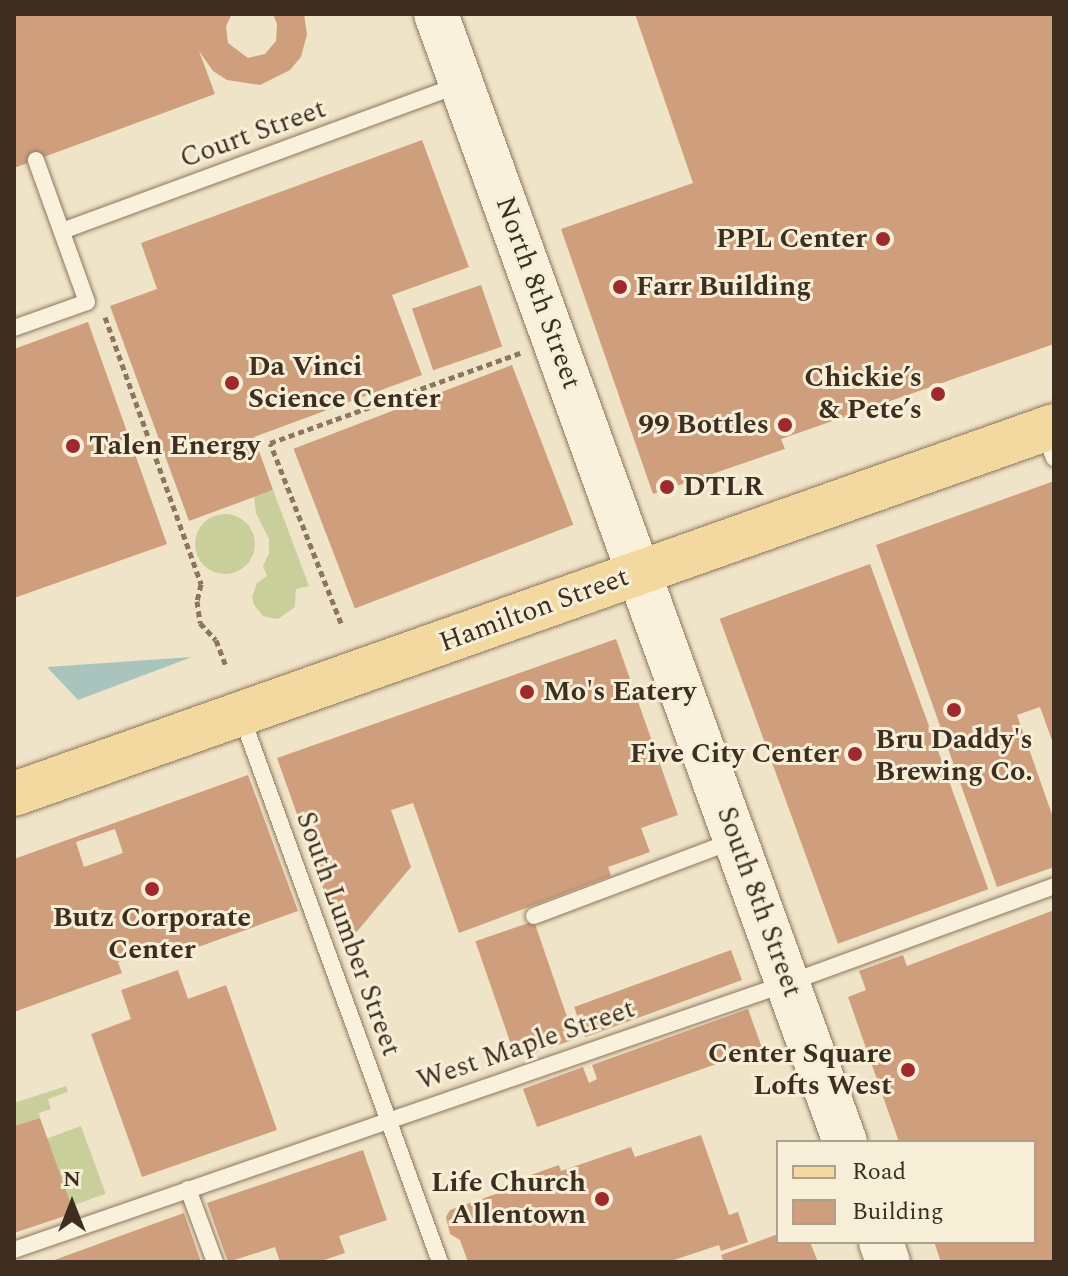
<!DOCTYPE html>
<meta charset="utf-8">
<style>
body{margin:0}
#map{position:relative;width:1068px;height:1276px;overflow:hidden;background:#f0e4c8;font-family:Spectral,serif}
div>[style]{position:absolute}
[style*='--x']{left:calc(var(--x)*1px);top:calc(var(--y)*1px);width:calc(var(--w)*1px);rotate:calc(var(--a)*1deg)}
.green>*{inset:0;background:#c9cf9b;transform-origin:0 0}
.round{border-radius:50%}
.water>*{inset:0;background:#a9c4bc}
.building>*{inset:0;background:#cf9f7d;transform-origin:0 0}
.path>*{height:5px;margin-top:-2.5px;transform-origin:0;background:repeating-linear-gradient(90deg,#8d765c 0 6px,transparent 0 10px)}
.roads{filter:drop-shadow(0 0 2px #8d765c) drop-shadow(0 0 2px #8d765c)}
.service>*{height:16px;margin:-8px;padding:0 8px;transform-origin:8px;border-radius:8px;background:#faf1dc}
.secondary>*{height:44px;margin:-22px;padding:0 22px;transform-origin:22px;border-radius:22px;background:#faf1dc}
.primary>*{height:44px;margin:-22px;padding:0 22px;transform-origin:22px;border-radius:22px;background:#f3d9a0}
.dots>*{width:22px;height:22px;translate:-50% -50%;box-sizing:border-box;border:4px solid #f7eed8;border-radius:50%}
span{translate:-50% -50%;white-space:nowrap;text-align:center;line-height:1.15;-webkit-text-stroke:6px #f7eed8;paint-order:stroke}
.street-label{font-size:28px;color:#3d2e20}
.poi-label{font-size:28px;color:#3d2e20;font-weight:700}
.right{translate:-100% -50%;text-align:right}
.left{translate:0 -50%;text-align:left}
.frame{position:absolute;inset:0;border:16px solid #3d2e20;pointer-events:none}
.legend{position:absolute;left:776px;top:1140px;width:260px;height:104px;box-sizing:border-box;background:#f7eed8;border:2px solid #ada18e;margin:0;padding:10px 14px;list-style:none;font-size:24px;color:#3d2e20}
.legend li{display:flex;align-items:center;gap:16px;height:40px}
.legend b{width:40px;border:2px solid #ada18e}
.north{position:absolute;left:32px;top:1164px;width:80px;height:80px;-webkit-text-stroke:6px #f7eed8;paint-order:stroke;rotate:0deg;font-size:22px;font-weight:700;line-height:32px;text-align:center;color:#3d2e20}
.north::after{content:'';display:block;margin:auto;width:28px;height:36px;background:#3d2e20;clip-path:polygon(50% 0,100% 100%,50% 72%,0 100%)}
</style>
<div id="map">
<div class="green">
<i style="clip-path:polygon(273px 490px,309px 586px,296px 589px,295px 607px,278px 619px,263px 616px,254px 605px,252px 597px,257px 583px,267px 576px,263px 566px,269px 553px,269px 539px,256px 513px,254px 497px)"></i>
<i class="round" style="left:195px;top:514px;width:60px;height:60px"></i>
<i style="clip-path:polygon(66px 1086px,68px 1092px,48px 1099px,51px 1109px,39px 1113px,40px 1118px,14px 1126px,14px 1103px)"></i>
<i style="left:81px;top:1126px;width:72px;height:37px;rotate:70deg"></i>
</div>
<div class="water">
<i style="clip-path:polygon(192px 657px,78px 700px,47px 667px)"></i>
</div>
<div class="building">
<i style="clip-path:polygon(14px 14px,232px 14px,226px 26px,228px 43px,248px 58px,265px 54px,276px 41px,277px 24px,273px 14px,304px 14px,307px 34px,301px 57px,290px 70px,260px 85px,227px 80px,213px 71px,199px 51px,215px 94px,14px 168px)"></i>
<i style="clip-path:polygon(635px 14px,1054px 14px,1054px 344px,781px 439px,785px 449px,653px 494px,561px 229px,693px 183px)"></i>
<i style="clip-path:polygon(422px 140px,469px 267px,392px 295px,422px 375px,254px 437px,273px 490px,189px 521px,110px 306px,157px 289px,141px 243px)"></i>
<i style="left:481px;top:285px;width:65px;height:73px;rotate:71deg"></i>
<i style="clip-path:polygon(88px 322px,167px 544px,14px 598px,14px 349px)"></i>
<i style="left:512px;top:365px;width:171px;height:234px;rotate:69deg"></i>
<i style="clip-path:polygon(1054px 481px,1054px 746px,1040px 707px,1017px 715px,1054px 820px,1054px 867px,997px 887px,876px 545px)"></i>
<i style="left:870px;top:564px;width:346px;height:160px;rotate:70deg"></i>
<i style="clip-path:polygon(616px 639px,678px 815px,641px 828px,650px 852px,608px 867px,611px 876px,459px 933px,413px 803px,391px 810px,411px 867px,344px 947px,277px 758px)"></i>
<i style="clip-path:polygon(evenodd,248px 775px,298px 911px,162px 960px,157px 949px,118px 962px,122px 973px,14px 1012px,14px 859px,248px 775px,115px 829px,123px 853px,84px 867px,76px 842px,115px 829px)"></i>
<i style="clip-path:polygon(1054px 910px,1054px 1262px,941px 1262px,934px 1242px,1034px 1242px,1034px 1142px,899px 1142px,848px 997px,866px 990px,859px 971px,903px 955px,907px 966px)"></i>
<i style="left:534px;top:921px;width:125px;height:62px;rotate:71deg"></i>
<i style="left:731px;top:950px;width:32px;height:167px;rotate:70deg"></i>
<i style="clip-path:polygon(178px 970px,188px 999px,226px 985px,277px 1130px,142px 1177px,91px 1034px,131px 1019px,121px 990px)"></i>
<i style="clip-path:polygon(748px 1009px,762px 1048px,537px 1127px,523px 1089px,583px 1067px,589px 1083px,597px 1079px,592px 1065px)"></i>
<i style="clip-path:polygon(40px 1118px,74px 1213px,14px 1233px,14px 1126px)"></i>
<i style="clip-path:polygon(701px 1135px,729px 1215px,738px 1212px,748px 1242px,721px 1251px,719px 1245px,668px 1262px,468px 1262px,460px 1240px,450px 1234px,446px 1217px,450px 1210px,527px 1183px,525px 1177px,559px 1165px,561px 1171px,631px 1147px,635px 1157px)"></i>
<i style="clip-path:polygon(363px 1150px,387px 1220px,339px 1236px,345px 1253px,318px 1262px,280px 1262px,275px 1247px,228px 1262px,207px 1203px)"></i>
<i style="clip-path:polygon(184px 1213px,201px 1262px,49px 1262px,131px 1232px)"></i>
<i style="clip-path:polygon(778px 1234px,778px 1242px,810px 1242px,818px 1262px,724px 1262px,721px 1255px)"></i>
</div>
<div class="path">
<i style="--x:105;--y:317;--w:284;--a:70.2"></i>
<i style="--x:201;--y:584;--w:17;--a:103"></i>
<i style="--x:197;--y:601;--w:22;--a:82"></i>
<i style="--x:200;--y:623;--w:23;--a:47"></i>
<i style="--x:216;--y:640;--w:26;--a:69"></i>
<i style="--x:341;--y:623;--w:193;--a:-111.5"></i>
<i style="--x:270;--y:443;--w:266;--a:-19.8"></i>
</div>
<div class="roads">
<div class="service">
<i style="--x:62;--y:231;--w:422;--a:-20.2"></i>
<i style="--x:14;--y:328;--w:77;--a:-19.6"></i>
<i style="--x:87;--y:302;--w:151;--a:-109.8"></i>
<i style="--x:1044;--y:432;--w:28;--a:69"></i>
<i style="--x:241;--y:715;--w:582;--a:70.01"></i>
<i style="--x:534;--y:916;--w:215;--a:-20.7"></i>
<i style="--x:188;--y:1189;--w:78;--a:69.7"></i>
<i style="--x:14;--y:1250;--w:819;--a:-19.03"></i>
<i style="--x:788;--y:983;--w:283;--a:-20"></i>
</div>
<div class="secondary">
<i style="--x:436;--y:14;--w:1200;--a:70.07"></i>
<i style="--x:881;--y:1242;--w:21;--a:71"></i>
</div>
<div class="primary">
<i style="--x:14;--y:794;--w:1103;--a:-19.49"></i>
</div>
</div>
<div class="dots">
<i style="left:883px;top:239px;background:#9e2a2b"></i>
<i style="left:620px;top:287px;background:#9e2a2b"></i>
<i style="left:232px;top:383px;background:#9e2a2b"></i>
<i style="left:938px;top:394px;background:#9e2a2b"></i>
<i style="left:785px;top:425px;background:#9e2a2b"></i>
<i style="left:73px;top:446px;background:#9e2a2b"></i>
<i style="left:667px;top:487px;background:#9e2a2b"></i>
<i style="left:527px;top:692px;background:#9e2a2b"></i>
<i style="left:954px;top:710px;background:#9e2a2b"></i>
<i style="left:855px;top:754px;background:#9e2a2b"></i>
<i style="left:152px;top:889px;background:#9e2a2b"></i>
<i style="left:908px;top:1070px;background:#9e2a2b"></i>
<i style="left:602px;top:1199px;background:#9e2a2b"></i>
</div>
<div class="street-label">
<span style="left:253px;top:134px;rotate:-20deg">Court Street</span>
<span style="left:538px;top:293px;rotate:70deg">North 8th Street</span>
<span style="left:534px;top:610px;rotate:-20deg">Hamilton Street</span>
<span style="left:759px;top:902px;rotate:70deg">South 8th Street</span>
<span style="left:348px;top:934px;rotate:70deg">South Lumber Street</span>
<span style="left:526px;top:1045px;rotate:-19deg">West Maple Street</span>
</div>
<div class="poi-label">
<span class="right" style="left:867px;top:239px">PPL Center</span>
<span class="left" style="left:636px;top:287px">Farr Building</span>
<span class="left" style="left:248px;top:383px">Da Vinci<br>Science Center</span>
<span class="right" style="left:922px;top:394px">Chickie’s<br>&amp; Pete’s</span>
<span class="right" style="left:769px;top:425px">99 Bottles</span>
<span class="left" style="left:89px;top:446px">Talen Energy</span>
<span class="left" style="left:683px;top:487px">DTLR</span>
<span class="left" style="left:543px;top:692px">Mo's Eatery</span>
<span style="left:954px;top:756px">Bru Daddy's<br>Brewing Co.</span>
<span class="right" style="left:839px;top:754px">Five City Center</span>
<span style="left:152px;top:934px">Butz Corporate<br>Center</span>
<span class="right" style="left:892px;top:1070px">Center Square<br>Lofts West</span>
<span class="right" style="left:586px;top:1199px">Life Church<br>Allentown</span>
</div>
<div class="frame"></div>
<ul class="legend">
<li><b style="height:10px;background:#f3d9a0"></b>Road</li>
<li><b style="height:22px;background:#cf9f7d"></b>Building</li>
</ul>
<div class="north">N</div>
</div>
